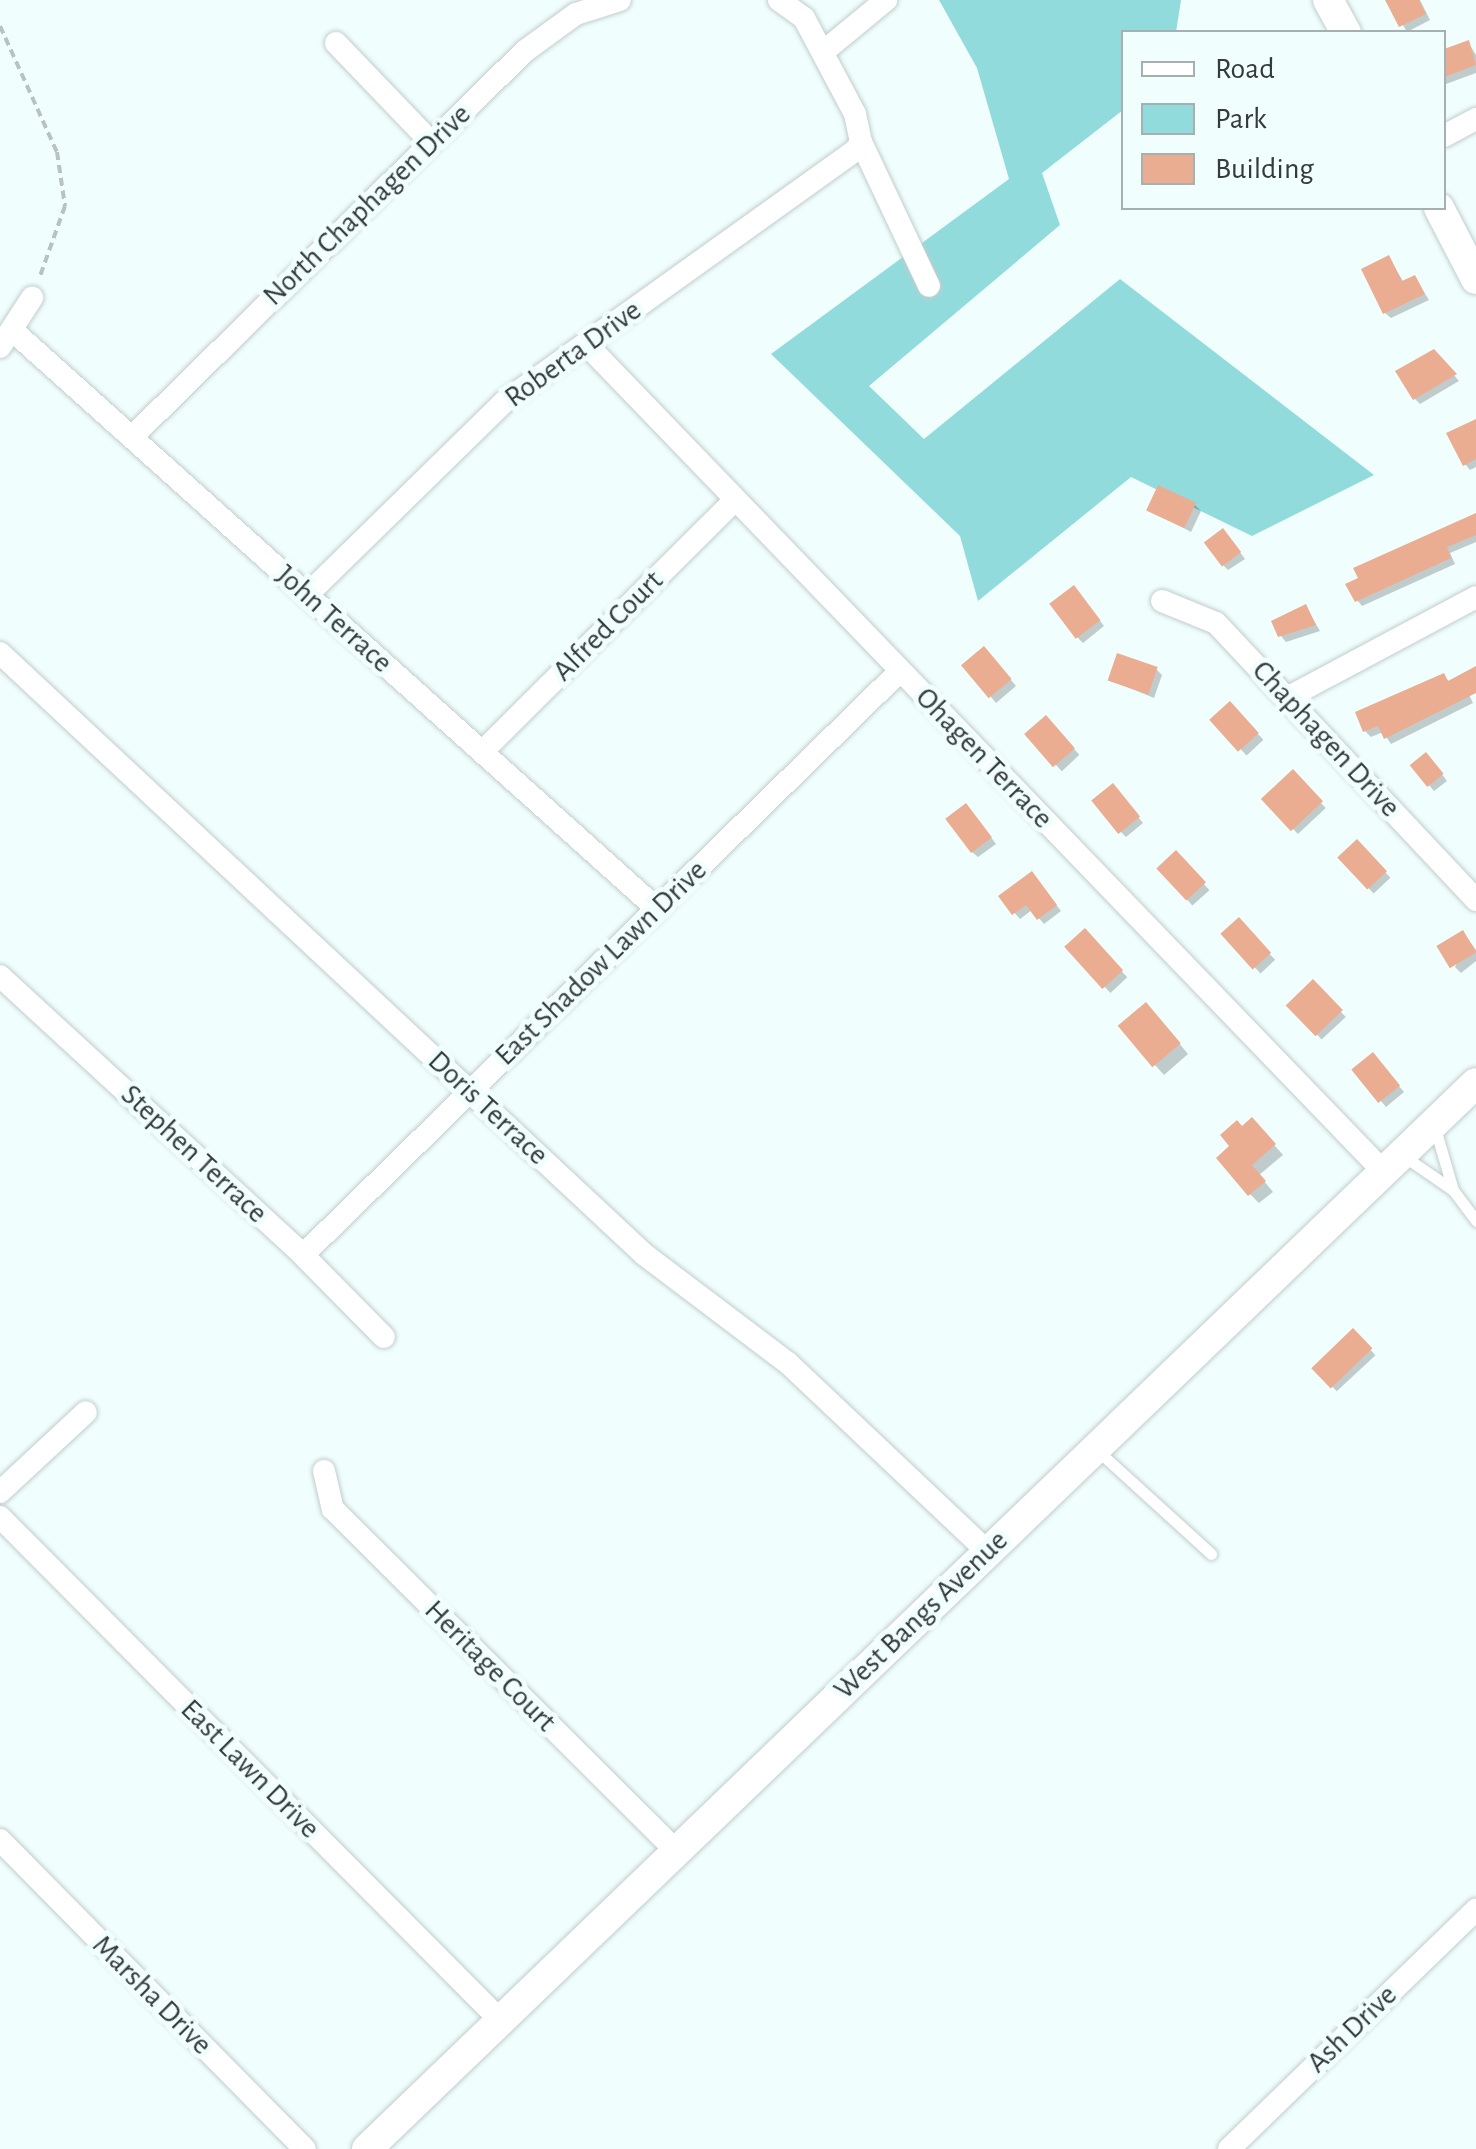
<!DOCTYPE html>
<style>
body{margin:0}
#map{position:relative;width:1476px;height:2149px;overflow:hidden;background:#f1fefe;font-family:"Alegreya Sans",sans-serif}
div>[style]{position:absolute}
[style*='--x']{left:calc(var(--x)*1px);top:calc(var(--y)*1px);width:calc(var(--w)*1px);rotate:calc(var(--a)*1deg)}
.green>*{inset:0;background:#92dbdd}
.shadow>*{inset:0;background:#0003;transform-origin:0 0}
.building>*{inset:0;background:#eaad91;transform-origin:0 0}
.path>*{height:4px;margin-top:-2px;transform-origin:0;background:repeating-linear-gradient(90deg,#b8c2c2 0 8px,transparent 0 13px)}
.roads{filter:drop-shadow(0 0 2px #c1cdcd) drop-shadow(0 0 2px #c1cdcd)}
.lane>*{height:11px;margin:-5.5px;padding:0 5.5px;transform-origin:5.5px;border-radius:5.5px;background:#fff}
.street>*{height:22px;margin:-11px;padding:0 11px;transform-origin:11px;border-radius:11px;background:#fff}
.secondary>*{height:30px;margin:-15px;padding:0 15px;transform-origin:15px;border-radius:15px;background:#fff}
span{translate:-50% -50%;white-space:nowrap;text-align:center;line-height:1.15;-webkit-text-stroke:10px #f1fefe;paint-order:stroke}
.street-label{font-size:30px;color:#353a3a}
.legend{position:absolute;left:1121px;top:30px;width:325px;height:180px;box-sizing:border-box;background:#f1fefe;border:2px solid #a6b0b0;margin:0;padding:12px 18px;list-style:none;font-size:30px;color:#353a3a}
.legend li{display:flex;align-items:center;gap:20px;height:50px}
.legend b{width:50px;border:2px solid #a6b0b0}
</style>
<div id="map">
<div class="green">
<i style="clip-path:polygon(939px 0,1181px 0,1176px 32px,1124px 32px,1123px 110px,1042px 173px,1060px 225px,869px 386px,924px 439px,1120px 279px,1374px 475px,1252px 536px,1131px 477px,978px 601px,960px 536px,771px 354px,1009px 179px,977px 68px)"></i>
</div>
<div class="shadow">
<i style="clip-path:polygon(1388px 0,1420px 0,1430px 20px,1407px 32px)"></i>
<i style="clip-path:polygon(1468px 42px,1476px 55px,1476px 73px,1446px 84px,1444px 51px)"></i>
<i style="clip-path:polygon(1389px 258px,1404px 283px,1415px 278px,1429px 300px,1391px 318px,1385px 313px)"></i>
<i style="clip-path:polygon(1434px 352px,1459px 381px,1420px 404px,1415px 399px)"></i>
<i style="clip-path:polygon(1476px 421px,1476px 467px,1470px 470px,1465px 464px)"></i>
<i style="clip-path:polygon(1195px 505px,1201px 511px,1191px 532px,1149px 509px)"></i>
<i style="clip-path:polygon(1476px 517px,1476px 542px,1450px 553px,1455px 564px,1362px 606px,1357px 600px)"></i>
<i style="clip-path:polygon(1229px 537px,1245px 559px,1228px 570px,1223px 565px)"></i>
<i style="clip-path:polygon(1079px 594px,1104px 626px,1083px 643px,1077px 637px)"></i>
<i style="clip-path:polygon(1306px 607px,1320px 631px,1286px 642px,1281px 636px)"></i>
<i style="clip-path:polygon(990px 655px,1016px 686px,996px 703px,991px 697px)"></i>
<i style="clip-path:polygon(1156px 669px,1162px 675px,1154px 698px,1110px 680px)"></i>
<i style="clip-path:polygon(1443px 676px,1450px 682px,1464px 684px,1473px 703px,1391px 744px,1383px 732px,1371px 737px,1365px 731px)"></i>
<i style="left:1230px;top:704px;width:49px;height:23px;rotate:47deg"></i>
<i style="left:1046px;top:719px;width:49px;height:24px;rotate:47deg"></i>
<i style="clip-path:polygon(1432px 761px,1447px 781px,1434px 791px,1429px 785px)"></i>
<i style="left:1293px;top:773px;width:48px;height:38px;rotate:47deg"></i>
<i style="clip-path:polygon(1118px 792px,1143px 823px,1126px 837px,1120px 831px)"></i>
<i style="clip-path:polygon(972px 812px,996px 844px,978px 857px,972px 852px)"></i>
<i style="left:1357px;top:842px;width:49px;height:23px;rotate:47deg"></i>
<i style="left:1176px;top:853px;width:50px;height:23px;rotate:48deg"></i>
<i style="clip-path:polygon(1037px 880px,1061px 911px,1044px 924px,1032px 910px,1020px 919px,1001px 897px)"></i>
<i style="left:1239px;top:921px;width:53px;height:20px;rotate:47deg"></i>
<i style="left:1085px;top:932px;width:62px;height:23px;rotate:47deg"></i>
<i style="clip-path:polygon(1468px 939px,1476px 950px,1476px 961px,1461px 973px,1455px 967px)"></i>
<i style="left:1313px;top:982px;width:48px;height:33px;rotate:47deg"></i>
<i style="clip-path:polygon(1155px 1014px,1188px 1054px,1164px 1075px,1155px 1065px)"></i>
<i style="clip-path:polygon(1378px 1061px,1404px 1092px,1386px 1107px,1381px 1101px)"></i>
<i style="clip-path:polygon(1243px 1129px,1261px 1130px,1283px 1155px,1259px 1175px,1273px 1192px,1259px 1203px,1250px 1194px,1233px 1146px)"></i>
<i style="left:1353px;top:1331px;width:33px;height:53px;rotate:47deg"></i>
</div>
<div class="building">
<i style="clip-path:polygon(1385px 0,1419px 0,1426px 14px,1399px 27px)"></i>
<i style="clip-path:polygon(1469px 40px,1476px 65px,1444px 77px,1444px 49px)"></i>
<i style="clip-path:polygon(1389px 255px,1402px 281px,1415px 275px,1425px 294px,1383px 314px,1361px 269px)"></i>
<i style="clip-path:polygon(1434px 349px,1457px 374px,1413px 400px,1395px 371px)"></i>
<i style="clip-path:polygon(1476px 419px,1476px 459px,1463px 466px,1446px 433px)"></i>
<i style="left:1158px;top:485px;width:42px;height:28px;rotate:25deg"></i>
<i style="clip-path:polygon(1476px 513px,1476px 535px,1447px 547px,1451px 558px,1355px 602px,1345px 584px,1358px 578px,1353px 568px)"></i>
<i style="left:1223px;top:528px;width:30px;height:24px;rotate:53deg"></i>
<i style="left:1074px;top:585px;width:44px;height:31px;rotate:53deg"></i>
<i style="clip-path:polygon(1306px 604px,1316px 625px,1278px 637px,1271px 621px)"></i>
<i style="left:984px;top:646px;width:43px;height:30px;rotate:50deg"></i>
<i style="left:1117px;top:653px;width:43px;height:29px;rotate:19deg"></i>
<i style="clip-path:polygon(1476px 666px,1476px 693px,1384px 739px,1378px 726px,1363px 732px,1355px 712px,1444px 673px,1448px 681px)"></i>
<i style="left:1230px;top:701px;width:43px;height:28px;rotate:48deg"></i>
<i style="left:1046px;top:715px;width:44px;height:29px;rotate:49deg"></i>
<i style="left:1426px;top:752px;width:28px;height:21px;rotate:51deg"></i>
<i style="left:1293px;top:769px;width:44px;height:44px;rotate:47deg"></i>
<i style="left:1113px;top:783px;width:43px;height:28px;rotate:51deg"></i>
<i style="left:966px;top:803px;width:43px;height:26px;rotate:53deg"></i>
<i style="left:1357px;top:839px;width:44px;height:27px;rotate:47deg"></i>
<i style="left:1176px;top:850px;width:44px;height:27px;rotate:47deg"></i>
<i style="clip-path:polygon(1032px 871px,1057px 905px,1037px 920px,1026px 905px,1012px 915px,998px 896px)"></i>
<i style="left:1239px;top:917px;width:48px;height:25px;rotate:48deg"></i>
<i style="left:1085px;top:928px;width:57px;height:28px;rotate:48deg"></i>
<i style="left:1463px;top:930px;width:26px;height:31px;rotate:59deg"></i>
<i style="left:1313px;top:979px;width:43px;height:38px;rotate:46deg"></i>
<i style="left:1146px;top:1002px;width:54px;height:37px;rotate:50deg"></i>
<i style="left:1373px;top:1052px;width:43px;height:28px;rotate:51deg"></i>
<i style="clip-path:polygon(1252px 1117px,1276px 1144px,1252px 1165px,1266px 1181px,1248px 1196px,1216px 1158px,1229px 1146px,1220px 1135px,1237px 1120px,1242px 1126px)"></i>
<i style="left:1353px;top:1328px;width:28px;height:58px;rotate:46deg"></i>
</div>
<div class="path">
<i style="--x:0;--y:26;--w:138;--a:65.7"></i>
<i style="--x:57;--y:152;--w:55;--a:81.6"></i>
<i style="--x:65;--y:206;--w:77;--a:109.6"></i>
</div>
<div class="roads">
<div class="lane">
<i style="--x:1435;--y:1128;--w:65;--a:73.8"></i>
<i style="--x:1405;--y:1157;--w:58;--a:34.5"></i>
<i style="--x:1453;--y:1190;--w:39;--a:53"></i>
<i style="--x:1098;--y:1451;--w:153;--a:42.3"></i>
</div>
<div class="street">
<i style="--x:779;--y:0;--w:31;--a:36"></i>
<i style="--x:804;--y:18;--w:109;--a:62"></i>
<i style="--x:855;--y:114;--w:29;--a:78"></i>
<i style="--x:861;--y:142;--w:159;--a:64.7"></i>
<i style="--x:336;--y:43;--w:137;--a:46.2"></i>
<i style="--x:823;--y:52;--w:82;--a:-39.5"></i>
<i style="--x:1444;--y:136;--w:36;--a:-28"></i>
<i style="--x:12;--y:330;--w:867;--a:41.91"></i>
<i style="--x:586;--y:344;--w:1149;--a:46.06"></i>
<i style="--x:0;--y:347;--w:59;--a:-56.9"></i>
<i style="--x:132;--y:437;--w:551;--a:-44.49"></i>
<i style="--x:525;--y:51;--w:63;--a:-36"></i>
<i style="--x:576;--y:14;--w:46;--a:-17.7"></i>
<i style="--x:308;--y:594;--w:274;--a:-44.4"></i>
<i style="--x:504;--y:402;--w:432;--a:-35.6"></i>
<i style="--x:855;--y:151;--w:11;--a:-56"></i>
<i style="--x:1162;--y:601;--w:58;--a:22.2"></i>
<i style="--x:1216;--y:623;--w:380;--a:46.8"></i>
<i style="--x:0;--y:653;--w:882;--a:43.03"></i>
<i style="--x:645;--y:1255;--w:179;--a:37.1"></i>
<i style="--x:788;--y:1363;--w:274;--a:43.4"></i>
<i style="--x:1287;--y:698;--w:214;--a:-28.1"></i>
<i style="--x:482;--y:752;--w:357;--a:-44.9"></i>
<i style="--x:0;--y:976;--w:412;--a:42.6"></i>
<i style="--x:303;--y:1255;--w:115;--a:45.4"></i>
<i style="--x:303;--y:1255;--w:835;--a:-44.37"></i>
<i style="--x:324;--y:1471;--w:39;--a:77"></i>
<i style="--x:333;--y:1509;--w:484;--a:44.9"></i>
<i style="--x:0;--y:1492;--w:117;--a:-42.9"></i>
<i style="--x:0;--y:1517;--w:709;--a:45.17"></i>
<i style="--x:0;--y:1840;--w:434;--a:45.4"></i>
<i style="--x:1229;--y:2149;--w:344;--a:-44.1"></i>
</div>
<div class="secondary">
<i style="--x:1328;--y:0;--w:37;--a:61"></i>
<i style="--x:1439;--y:208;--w:80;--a:62.5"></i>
<i style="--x:367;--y:2149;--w:1538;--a:-43.87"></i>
</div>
</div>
<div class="street-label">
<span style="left:367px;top:205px;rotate:-44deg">North Chaphagen Drive</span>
<span style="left:573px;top:354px;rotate:-36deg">Roberta Drive</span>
<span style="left:334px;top:619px;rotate:42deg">John Terrace</span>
<span style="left:608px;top:626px;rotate:-45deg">Alfred Court</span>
<span style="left:1326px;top:739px;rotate:47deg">Chaphagen Drive</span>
<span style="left:984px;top:758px;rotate:46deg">Ohagen Terrace</span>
<span style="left:601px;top:963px;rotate:-44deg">East Shadow Lawn Drive</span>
<span style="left:488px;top:1108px;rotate:43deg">Doris Terrace</span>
<span style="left:194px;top:1154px;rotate:43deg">Stephen Terrace</span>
<span style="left:921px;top:1615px;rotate:-44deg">West Bangs Avenue</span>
<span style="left:490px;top:1666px;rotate:45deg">Heritage Court</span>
<span style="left:250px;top:1769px;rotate:45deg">East Lawn Drive</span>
<span style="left:152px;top:1995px;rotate:45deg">Marsha Drive</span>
<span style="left:1352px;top:2029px;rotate:-44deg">Ash Drive</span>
</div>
<ul class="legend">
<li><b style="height:12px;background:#fff"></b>Road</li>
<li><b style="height:28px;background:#92dbdd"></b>Park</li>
<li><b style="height:28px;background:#eaad91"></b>Building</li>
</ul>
</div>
